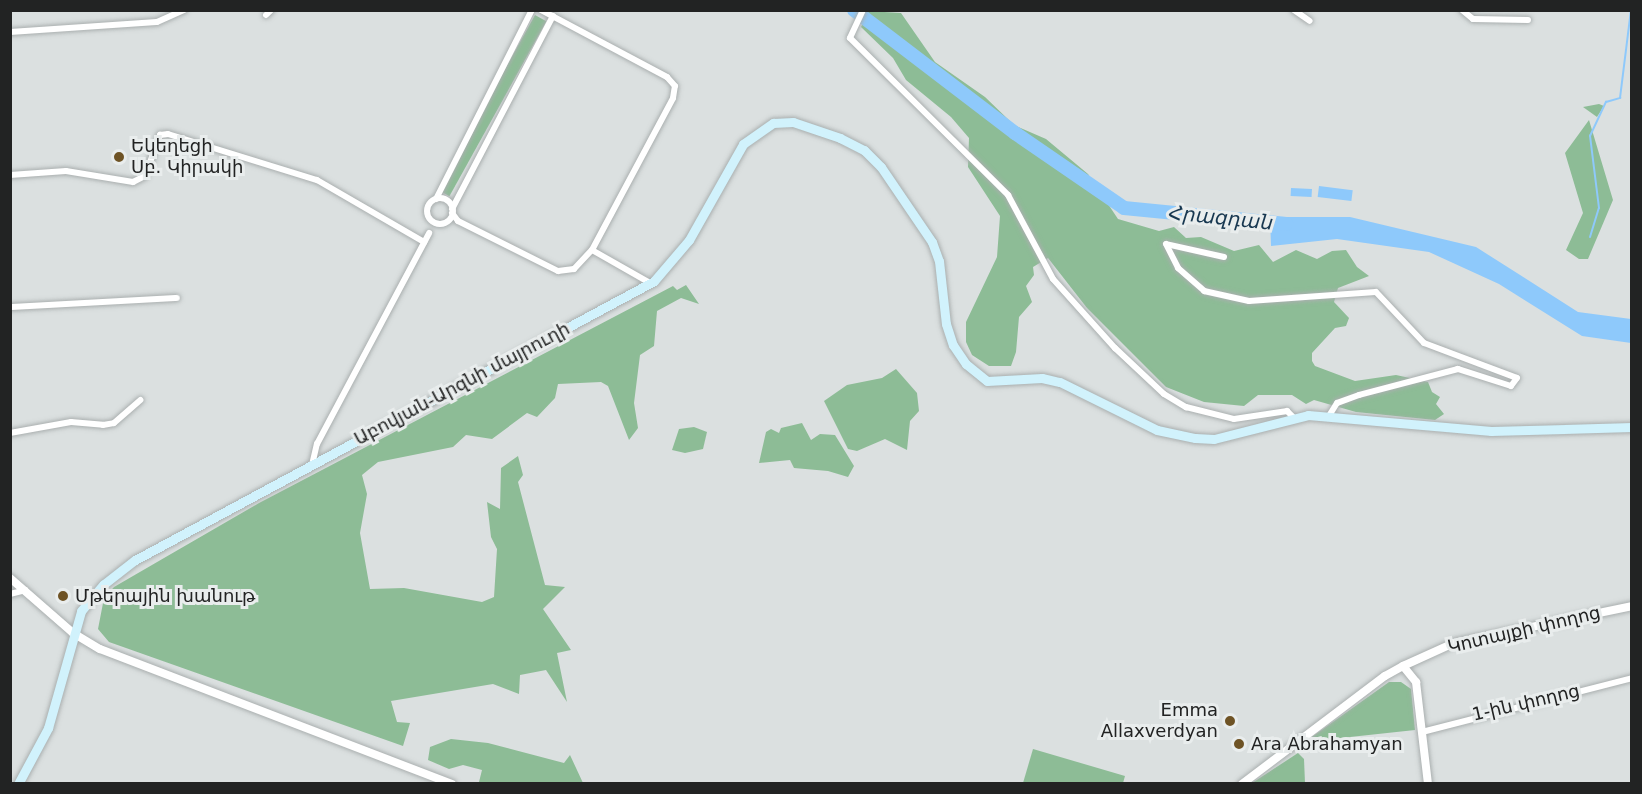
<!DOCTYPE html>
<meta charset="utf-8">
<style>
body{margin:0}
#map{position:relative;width:1642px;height:794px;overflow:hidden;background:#dbe0e0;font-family:"DejaVu Sans","Noto Sans Armenian",sans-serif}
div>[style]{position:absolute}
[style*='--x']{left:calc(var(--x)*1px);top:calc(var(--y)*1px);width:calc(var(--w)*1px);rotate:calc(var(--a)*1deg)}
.green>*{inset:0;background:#8dbc96;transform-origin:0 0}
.water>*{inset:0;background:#8ec9fb;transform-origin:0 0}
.stream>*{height:2px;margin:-1px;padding:0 1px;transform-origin:1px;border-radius:1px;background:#8ec9fb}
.river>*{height:14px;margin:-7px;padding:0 7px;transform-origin:7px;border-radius:7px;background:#8ec9fb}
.roads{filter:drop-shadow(0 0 2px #aaafaf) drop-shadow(0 0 2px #aaafaf)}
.minor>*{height:6px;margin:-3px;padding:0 3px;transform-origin:3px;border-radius:3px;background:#fff}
.minor>.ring{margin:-3px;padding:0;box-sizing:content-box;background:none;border:6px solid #fff;border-radius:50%}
.tertiary>*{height:8px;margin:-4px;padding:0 4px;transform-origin:4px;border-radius:4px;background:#fff}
.secondary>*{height:9px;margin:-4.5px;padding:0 4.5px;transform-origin:4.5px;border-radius:4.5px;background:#d1f2fc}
.dots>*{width:16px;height:16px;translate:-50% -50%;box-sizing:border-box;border:3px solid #e9eded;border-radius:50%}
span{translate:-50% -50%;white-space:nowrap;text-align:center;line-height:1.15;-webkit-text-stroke:6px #e9eded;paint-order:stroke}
.poi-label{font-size:18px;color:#222323}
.left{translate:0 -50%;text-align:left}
.right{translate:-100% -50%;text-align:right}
.street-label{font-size:18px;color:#222323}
.water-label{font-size:20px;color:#173750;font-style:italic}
.frame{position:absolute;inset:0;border:12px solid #222323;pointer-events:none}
</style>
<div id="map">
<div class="green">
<i style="clip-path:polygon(868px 11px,901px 13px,935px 62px,985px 97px,1014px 125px,1046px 139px,1088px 174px,1118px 219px,1159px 231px,1174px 227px,1186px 238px,1201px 237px,1234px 251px,1259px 245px,1273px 262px,1296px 250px,1317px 259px,1332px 251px,1346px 250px,1357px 267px,1369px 276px,1338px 288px,1334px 302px,1349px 318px,1346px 326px,1335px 328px,1312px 353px,1312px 361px,1315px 366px,1355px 381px,1396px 375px,1428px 382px,1432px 392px,1440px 397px,1436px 404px,1444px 414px,1435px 420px,1356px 412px,1314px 400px,1306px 404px,1292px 395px,1258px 395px,1244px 406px,1204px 402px,1166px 387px,1087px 308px,1048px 258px,1033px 267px,1034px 275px,1026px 286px,1032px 302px,1019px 317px,1016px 352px,1011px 366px,989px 366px,972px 355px,966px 342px,966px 322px,997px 257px,1000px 216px,968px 167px,969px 138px,951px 117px,906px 80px,893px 58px,861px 27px)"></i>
<i style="left:535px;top:15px;width:13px;height:200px;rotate:29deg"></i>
<i style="clip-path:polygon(1599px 104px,1604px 106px,1597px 117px,1583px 107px)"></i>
<i style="clip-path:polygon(1589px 120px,1613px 200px,1588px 259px,1579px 259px,1566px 250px,1583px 213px,1565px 153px)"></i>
<i style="clip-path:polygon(686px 285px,699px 304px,681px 298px,657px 311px,654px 346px,640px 355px,634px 403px,638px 428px,629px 440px,608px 386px,601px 382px,558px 384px,555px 398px,537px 417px,527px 413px,492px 439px,466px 435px,453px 447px,378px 462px,362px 475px,367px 494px,360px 533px,370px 589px,404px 588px,482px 602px,494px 597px,497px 549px,491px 537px,487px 502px,500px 509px,501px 468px,518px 456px,523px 475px,518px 482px,545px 585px,565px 587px,543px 609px,571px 650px,557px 653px,567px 702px,546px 670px,520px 675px,519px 694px,493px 684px,391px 701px,397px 722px,410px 723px,403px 746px,109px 642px,98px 629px,104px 598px,114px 587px,259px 503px,673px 286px,677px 290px)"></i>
<i style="clip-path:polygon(896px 369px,917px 393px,919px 411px,910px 421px,907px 450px,885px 439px,857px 451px,848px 449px,824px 401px,847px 385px,882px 378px)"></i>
<i style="clip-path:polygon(802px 423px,811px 440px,820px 434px,835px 435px,854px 466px,848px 477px,828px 471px,794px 468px,790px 460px,759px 463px,766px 432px,771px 429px,779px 433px,781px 428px)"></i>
<i style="clip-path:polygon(694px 427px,707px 432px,703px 449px,685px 453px,672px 450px,679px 429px)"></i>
<i style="clip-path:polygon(1389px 682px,1401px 682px,1411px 689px,1415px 730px,1313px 741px,1309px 739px)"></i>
<i style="clip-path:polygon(451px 739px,488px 743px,564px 763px,570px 755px,583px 783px,482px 783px,479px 782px,482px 770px,463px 765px,449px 769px,428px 760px,430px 747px)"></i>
<i style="clip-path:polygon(1033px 749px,1125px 776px,1123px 783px,1023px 783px)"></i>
<i style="clip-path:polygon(1298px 753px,1304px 759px,1305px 783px,1252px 783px)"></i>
</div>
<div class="water">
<i style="left:1319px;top:186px;width:34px;height:11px;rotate:7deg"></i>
<i style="left:1291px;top:188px;width:21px;height:8px;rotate:3deg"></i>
<i style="clip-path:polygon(1270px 217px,1350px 217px,1476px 247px,1578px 312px,1631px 319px,1631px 343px,1582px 336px,1499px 284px,1429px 252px,1337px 239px,1271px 246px)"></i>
</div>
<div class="stream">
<i style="--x:1590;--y:237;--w:30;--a:-73"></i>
<i style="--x:1599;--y:208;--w:73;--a:-97.1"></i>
<i style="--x:1590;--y:136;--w:38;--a:-65"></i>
<i style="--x:1606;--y:102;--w:15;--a:-16"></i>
<i style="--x:1620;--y:98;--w:89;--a:-82.9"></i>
</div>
<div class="river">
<i style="--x:854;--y:10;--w:203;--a:37.4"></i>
<i style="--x:1015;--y:133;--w:132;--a:34.5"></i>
<i style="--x:1124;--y:208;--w:163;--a:5.6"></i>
</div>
<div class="roads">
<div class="minor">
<i style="--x:863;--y:10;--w:31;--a:115"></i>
<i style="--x:850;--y:38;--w:223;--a:44.8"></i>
<i style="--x:1008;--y:195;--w:95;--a:61.8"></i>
<i style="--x:1053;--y:279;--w:93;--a:48.1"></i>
<i style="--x:1115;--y:348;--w:67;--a:43.2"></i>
<i style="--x:1164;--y:394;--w:26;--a:31"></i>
<i style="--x:1186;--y:407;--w:49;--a:14"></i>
<i style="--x:1234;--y:419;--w:54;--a:-8.6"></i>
<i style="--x:1287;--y:411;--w:8;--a:45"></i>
<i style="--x:1294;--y:10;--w:19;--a:35"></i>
<i style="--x:1462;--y:10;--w:14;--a:39"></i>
<i style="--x:1473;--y:19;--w:55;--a:1"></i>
<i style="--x:266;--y:15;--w:7;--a:-45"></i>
<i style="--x:10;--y:32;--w:147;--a:-3.9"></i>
<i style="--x:157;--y:22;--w:30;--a:-24"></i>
<i style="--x:10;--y:175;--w:56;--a:-4.1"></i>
<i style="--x:66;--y:171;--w:68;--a:9.3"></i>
<i style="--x:133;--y:182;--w:13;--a:-27"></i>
<i style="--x:145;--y:176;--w:44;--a:-69.9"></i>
<i style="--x:160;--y:135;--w:8;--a:-7"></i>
<i style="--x:168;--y:134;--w:156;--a:17.2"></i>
<i style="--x:317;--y:180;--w:124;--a:30.1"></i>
<i class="ring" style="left:427px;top:198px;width:20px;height:20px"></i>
<i style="--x:436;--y:199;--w:212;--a:-63.1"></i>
<i style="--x:452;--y:209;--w:218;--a:-62.4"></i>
<i style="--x:452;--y:213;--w:10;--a:53"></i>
<i style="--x:458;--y:221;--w:112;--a:26.6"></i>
<i style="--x:558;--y:271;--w:16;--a:-7"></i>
<i style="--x:574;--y:269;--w:26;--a:-47"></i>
<i style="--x:592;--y:250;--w:172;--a:-61.9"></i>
<i style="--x:673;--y:98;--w:12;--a:-81"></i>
<i style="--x:675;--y:86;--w:12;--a:-132"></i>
<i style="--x:667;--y:77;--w:143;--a:-152"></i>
<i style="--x:592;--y:250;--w:67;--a:29.6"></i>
<i style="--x:1224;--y:257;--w:59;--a:-167.4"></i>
<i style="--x:1166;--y:244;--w:27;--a:63"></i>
<i style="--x:1178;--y:268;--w:35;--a:41"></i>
<i style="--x:1204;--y:291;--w:46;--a:12.5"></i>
<i style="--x:1249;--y:301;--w:127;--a:-4.1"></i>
<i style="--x:1376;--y:292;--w:70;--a:46.7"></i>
<i style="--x:1424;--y:343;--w:99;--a:20.6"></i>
<i style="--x:1517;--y:378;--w:10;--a:127"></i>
<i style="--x:1511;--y:386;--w:56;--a:-162.2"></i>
<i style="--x:1458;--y:369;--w:102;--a:165.3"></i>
<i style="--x:1359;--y:395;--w:23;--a:160"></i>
<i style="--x:1337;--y:403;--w:15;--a:122"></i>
<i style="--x:10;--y:307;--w:167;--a:-3.1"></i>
<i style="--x:10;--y:433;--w:62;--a:-10.2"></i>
<i style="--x:71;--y:422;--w:32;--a:5"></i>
<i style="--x:103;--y:425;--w:11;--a:-10"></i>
<i style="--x:114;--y:423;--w:35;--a:-41"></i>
<i style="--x:312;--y:465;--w:22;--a:-77"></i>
<i style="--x:317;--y:444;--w:239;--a:-62"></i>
<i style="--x:10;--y:594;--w:16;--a:-14"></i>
<i style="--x:1422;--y:732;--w:217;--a:-14.4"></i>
</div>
<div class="tertiary">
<i style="--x:10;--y:578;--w:84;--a:41.1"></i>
<i style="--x:73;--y:633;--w:31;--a:31"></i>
<i style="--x:100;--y:649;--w:377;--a:21"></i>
<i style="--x:1403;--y:666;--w:21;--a:51"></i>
<i style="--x:1416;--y:682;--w:103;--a:83.3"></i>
<i style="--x:1242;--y:784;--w:179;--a:-37.1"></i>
<i style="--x:1385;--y:676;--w:21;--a:-29"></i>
<i style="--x:1403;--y:666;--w:56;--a:-24.3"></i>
<i style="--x:1454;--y:643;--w:182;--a:-11.7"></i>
</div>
<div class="secondary">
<i style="--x:18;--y:784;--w:64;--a:-61.8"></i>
<i style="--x:48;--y:728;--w:122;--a:-74.2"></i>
<i style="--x:81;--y:611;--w:35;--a:-50"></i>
<i style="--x:104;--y:584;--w:39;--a:-38"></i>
<i style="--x:135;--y:560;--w:589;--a:-28.26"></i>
<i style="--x:654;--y:281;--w:54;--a:-49.5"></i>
<i style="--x:689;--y:240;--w:110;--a:-60.6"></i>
<i style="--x:743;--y:144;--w:37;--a:-35"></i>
<i style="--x:773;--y:123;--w:20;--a:-3"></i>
<i style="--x:793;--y:122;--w:50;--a:18.8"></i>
<i style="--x:840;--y:138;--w:27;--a:27"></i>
<i style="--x:864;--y:150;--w:24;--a:45"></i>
<i style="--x:881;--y:167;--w:91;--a:55.8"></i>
<i style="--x:932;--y:242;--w:20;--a:70"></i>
<i style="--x:939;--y:261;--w:63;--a:83.7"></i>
<i style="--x:946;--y:324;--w:22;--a:72"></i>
<i style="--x:953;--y:345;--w:23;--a:56"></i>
<i style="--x:966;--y:364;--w:27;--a:39"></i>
<i style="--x:987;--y:381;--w:55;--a:-3.1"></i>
<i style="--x:1042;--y:378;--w:18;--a:13"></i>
<i style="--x:1060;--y:382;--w:108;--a:26.3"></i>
<i style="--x:1157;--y:430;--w:39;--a:12"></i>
<i style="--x:1195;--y:438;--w:19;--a:3"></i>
<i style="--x:1214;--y:439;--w:97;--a:-14.3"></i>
<i style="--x:1308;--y:415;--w:184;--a:5"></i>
<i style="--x:1491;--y:431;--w:141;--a:-1.6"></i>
</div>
</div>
<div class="dots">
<i style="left:119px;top:157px;background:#6e5325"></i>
<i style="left:63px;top:596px;background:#6e5325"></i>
<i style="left:1230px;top:721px;background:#6e5325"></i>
<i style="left:1239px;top:744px;background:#6e5325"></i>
</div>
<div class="poi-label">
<span class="left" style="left:131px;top:157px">Եկեղեցի<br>Սբ. Կիրակի</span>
<span class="left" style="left:75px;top:596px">Մթերային խանութ</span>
<span class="right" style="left:1218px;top:721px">Emma<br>Allaxverdyan</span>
<span class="left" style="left:1251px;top:744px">Ara Abrahamyan</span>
</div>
<div class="street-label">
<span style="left:462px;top:384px;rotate:-28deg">Աբովյան-Արզնի մայրուղի</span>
<span style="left:1524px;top:630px;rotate:-13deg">Կոտայքի փողոց</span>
<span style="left:1526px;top:703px;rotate:-13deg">1-ին փողոց</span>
</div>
<div class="water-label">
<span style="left:1221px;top:218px;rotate:6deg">Հրազդան</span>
</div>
<div class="frame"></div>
</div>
